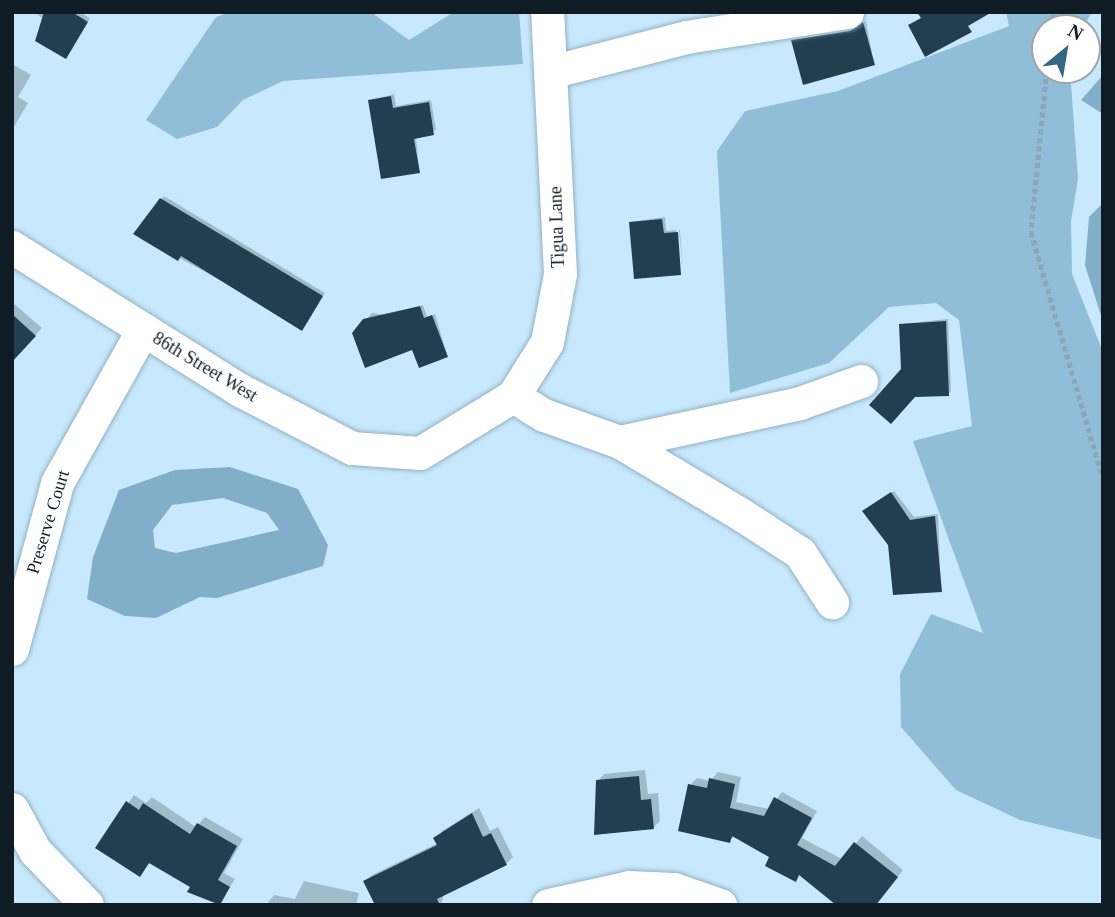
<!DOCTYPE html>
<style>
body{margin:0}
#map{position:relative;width:1115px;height:917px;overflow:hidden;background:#c8e9fd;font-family:"Times New Roman",serif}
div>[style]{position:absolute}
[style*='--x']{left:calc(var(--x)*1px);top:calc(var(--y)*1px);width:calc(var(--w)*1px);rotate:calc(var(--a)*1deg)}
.forest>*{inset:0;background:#90bdd8}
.water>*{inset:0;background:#81aec8}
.shadow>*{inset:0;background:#0003}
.building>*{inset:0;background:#233f4f}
.path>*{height:4.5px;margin-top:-2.25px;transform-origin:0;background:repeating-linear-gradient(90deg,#8ca6b5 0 5px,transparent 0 8.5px)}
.roads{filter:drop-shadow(0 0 2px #92b1c4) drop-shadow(0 0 2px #92b1c4)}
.minor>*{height:33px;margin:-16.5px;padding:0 16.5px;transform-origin:16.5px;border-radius:16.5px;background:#fff}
span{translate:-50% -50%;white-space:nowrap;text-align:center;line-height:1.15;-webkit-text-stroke:7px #fff;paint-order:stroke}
.street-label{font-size:18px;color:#101c23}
.frame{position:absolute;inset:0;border:14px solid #101c23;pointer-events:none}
.north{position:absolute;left:1031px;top:14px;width:70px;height:70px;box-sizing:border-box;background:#fff;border:2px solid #9fa4a7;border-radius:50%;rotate:30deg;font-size:19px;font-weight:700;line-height:28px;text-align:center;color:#101c23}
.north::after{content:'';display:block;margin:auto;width:24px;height:32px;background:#326682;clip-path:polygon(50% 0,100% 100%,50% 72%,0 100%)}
</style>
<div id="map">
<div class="forest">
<i style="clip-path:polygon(230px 12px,371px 12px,409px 40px,454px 12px,519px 12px,523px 64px,283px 81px,243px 100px,217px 127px,177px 139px,146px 120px,216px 17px)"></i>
<i style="clip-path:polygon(1006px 12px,1092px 12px,1083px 28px,1045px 28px,1045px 70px,1070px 70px,1078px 179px,1071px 221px,1072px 274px,1103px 352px,1103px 840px,1020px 820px,956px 790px,901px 727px,900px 674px,931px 614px,983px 633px,913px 441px,972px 426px,959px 320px,936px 303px,889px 307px,829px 363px,730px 393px,717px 151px,745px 111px,838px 91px,1009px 26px)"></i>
</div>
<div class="water">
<i style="clip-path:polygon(1103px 75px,1103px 114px,1081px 100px)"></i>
<i style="clip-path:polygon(1103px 203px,1103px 322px,1085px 265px,1089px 217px)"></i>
<i style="clip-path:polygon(evenodd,230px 467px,298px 489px,328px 545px,323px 566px,217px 598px,200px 597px,156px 618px,125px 616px,87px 599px,93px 557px,119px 490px,175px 470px,230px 467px,223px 498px,267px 513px,279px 530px,176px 553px,155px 548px,153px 530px,172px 505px,223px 498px)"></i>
</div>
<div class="shadow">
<i style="clip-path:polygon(34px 12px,79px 12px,90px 18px,68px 54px,37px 40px,42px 18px)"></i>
<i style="clip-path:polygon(866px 21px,874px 64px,793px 41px,855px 29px)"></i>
<i style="clip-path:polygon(12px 64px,31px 75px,18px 97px,28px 103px,12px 130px)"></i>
<i style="clip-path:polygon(394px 94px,396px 106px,431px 100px,436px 130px,416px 136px,419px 171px,369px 101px)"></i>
<i style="clip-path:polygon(164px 196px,325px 293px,305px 326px,135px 234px)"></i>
<i style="clip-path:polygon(665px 217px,666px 231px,676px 230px,679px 273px,631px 222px)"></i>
<i style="clip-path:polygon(679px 230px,680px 230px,683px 271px)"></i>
<i style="clip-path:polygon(12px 302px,42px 328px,12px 360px)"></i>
<i style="clip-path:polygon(423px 305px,427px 317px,435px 314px,447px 355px,354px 334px,372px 313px,393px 316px)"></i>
<i style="clip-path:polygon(948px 319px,951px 391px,948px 394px,901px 324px)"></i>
<i style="clip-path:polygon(894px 491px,914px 517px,938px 514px,941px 590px,890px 544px,867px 509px)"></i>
<i style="clip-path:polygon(645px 770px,648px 794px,658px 793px,660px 821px,653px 828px,598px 781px,604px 774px)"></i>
<i style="clip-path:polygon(718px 772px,741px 777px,736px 802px,769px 809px,782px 792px,817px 811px,802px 838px,842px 859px,862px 836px,903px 870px,875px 905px,801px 874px,795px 880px,772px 856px,735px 836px,729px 841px,690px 785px,697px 778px,710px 781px)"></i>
<i style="clip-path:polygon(134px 795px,146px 803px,152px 797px,196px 827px,205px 817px,243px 839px,224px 873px,235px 879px,219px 905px,150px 862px,139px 874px,98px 847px)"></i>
<i style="clip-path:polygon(479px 808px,490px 831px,498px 827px,513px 857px,506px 864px,444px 894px,441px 905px,377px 905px,365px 881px,372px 875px,438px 843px,442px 831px)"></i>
<i style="clip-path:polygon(304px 881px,359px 893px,356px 905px,266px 905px,274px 895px,295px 899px)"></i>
</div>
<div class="building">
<i style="clip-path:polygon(44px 12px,72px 12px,88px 22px,66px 59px,35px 41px)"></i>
<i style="clip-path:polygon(917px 12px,992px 12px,968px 26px,972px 32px,925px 57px,908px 25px,921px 18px)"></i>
<i style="clip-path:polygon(863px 22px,875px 65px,803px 85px,791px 40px,850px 31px)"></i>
<i style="clip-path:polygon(391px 96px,393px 108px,429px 102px,434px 135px,414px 139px,420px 173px,381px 179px,368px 100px)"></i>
<i style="clip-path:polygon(160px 198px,323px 296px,302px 331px,181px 256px,178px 261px,133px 234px)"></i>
<i style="clip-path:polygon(662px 219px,664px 233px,678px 232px,681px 275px,634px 279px,629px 222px)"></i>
<i style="clip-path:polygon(420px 306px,424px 318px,432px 315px,448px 357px,419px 368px,412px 350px,365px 368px,352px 333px,363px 319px)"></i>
<i style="clip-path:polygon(12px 314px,36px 336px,12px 362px)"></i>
<i style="clip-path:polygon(946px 321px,949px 396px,915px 397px,891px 424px,869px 405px,901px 369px,899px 324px)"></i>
<i style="clip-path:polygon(891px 492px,910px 520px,935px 516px,942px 592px,893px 595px,888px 545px,862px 511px)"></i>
<i style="clip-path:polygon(639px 776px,641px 800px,651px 799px,654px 829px,594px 835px,596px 780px)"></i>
<i style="clip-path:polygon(709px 778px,735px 784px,730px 808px,764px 816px,774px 797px,812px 818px,797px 845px,835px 866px,854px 842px,898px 877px,876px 905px,836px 905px,799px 875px,796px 882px,765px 866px,769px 857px,732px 836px,730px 843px,678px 831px,688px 784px,707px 788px)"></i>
<i style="clip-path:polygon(126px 801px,139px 810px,143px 803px,190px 834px,197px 823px,237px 846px,218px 880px,230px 887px,220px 905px,187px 892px,190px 887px,149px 863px,140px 877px,95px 848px)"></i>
<i style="clip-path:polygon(472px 813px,483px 837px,491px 833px,507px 865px,437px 899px,440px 905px,375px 905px,363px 881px,437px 845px,433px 838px)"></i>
</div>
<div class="path">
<i style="--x:1052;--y:28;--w:16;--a:-86"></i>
<i style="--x:1047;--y:70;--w:163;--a:95.6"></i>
<i style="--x:1031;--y:232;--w:257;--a:73.7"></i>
</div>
<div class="roads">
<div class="minor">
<i style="--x:550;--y:72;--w:140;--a:-14.4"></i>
<i style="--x:686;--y:37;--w:163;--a:-8.8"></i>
<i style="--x:12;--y:247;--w:269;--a:32.1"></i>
<i style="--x:240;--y:390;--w:126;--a:27.4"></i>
<i style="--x:352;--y:448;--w:68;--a:4.2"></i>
<i style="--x:420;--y:453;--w:109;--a:-31.5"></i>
<i style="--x:513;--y:396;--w:64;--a:-57.8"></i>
<i style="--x:547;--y:342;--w:69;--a:-79.2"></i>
<i style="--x:560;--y:274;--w:262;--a:-92.8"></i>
<i style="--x:513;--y:396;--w:36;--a:32"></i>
<i style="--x:544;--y:415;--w:81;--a:19.6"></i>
<i style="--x:620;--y:442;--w:142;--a:30.9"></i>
<i style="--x:742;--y:515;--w:69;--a:33.2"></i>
<i style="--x:800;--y:553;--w:59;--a:56.9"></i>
<i style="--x:620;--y:442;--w:184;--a:-12.2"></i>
<i style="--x:800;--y:403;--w:65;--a:-19.8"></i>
<i style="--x:12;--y:649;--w:172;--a:-74.8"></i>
<i style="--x:57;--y:483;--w:176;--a:-60.8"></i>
<i style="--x:12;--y:809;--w:48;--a:61.3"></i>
<i style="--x:35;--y:851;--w:75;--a:46.1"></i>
<i style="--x:548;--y:905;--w:83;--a:-12.5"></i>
<i style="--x:629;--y:887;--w:45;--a:2.5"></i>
<i style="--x:674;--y:889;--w:49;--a:19.2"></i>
</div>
</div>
<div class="street-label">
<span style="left:557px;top:227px;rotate:-92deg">Tigua Lane</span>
<span style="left:205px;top:367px;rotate:31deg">86th Street West</span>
<span style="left:48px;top:522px;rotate:-73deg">Preserve Court</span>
</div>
<div class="frame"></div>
<div class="north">N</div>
</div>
